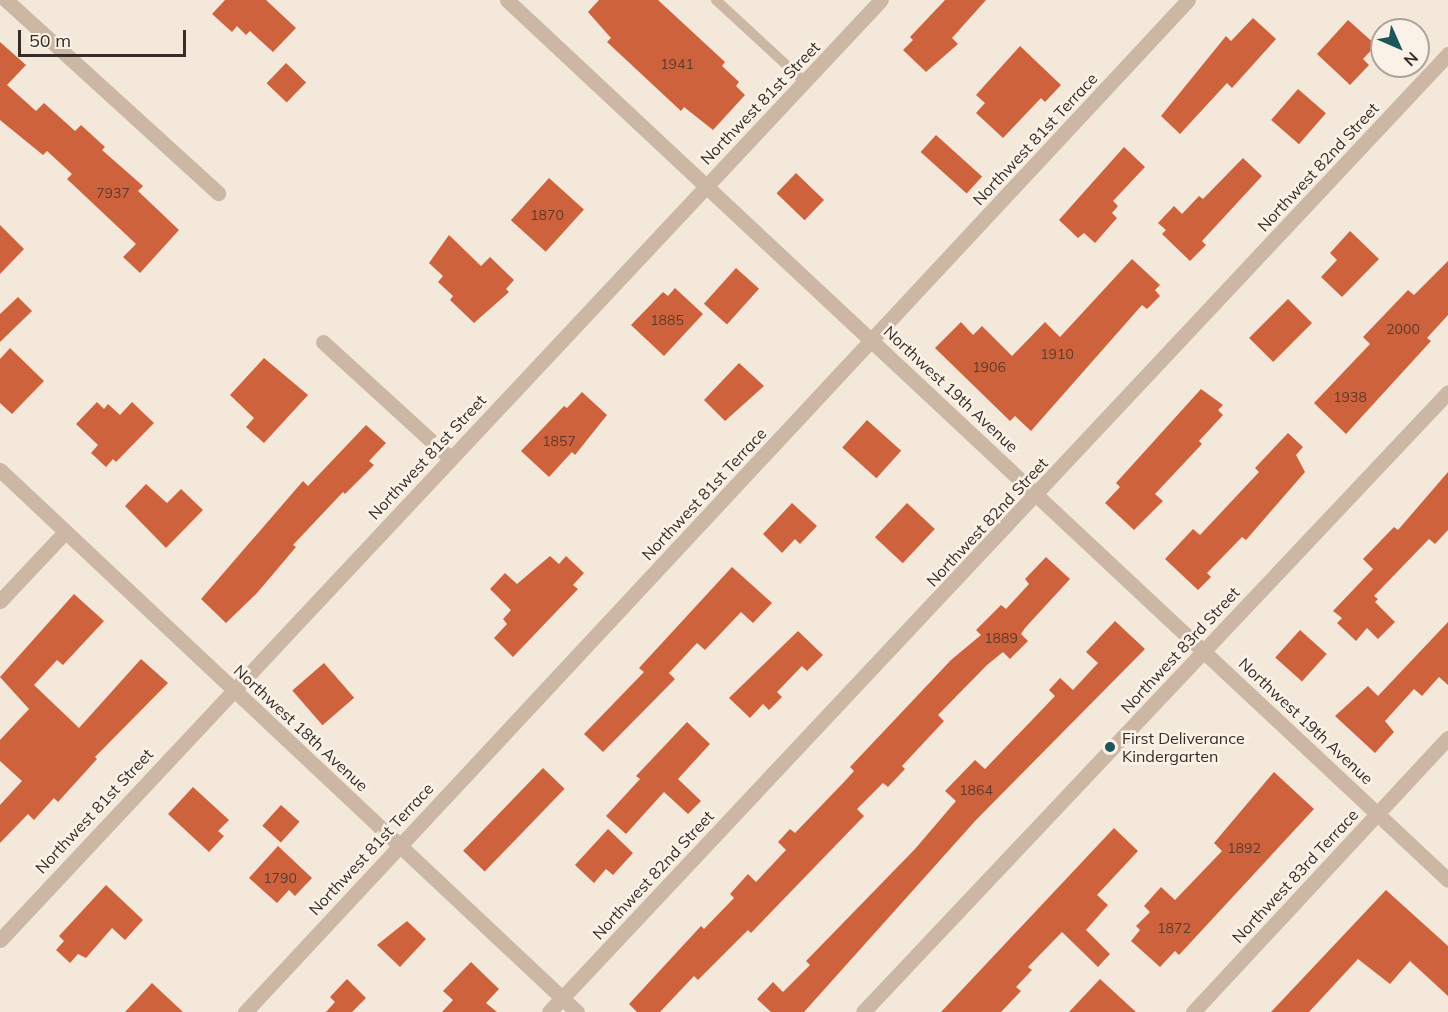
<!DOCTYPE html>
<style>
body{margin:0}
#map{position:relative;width:1448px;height:1012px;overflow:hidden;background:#f3e8da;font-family:Mulish,sans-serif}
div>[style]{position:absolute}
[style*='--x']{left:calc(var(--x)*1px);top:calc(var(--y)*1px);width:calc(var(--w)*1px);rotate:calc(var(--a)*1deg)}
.building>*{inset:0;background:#ce623d;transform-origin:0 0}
.service>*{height:10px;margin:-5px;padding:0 5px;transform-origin:5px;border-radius:5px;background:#ccb7a5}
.minor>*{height:15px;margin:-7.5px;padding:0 7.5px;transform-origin:7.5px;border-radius:7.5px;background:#ccb7a5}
.dots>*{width:16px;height:16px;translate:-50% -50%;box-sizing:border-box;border:3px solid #fbf2e7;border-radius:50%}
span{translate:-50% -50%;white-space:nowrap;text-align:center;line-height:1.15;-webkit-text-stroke:5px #fbf2e7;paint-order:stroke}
.number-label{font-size:14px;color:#5d3a2c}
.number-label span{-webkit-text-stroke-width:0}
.street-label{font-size:16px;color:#372c27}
.poi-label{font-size:16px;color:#372c27}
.left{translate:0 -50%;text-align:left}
.north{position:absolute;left:1370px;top:18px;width:60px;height:60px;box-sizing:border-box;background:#fbf2e7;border:2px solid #ada39a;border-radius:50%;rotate:135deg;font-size:16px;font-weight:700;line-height:24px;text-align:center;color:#372c27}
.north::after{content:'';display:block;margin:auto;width:21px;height:27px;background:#1a565b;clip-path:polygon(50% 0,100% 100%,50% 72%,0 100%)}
.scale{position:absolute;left:18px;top:30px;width:168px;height:27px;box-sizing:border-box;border:3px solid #372c27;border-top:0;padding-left:8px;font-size:18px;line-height:21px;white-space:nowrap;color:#372c27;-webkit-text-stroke:4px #fbf2e7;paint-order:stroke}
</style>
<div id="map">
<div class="building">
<i style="clip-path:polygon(225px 0,266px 0,296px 28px,273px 52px,250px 31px,246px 35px,237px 26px,232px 32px,212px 14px)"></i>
<i style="clip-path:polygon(599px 0,658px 0,725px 62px,722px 66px,739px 82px,736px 86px,745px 95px,713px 130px,684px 107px,681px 111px,607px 42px,611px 38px,588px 12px)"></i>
<i style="clip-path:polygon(945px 0,986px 0,952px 38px,958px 44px,926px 72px,903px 50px,913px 40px,910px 37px)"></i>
<i style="clip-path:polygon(1253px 18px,1276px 39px,1232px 88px,1227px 83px,1180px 134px,1161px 116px,1226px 36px,1231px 41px)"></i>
<i style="clip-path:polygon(1348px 20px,1376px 45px,1363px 59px,1369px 65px,1350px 85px,1317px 54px)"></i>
<i style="clip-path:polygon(0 42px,26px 65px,7px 85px,36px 111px,44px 103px,75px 131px,81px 125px,105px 147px,102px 150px,143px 186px,138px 191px,179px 230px,140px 273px,123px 257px,136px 244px,67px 179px,72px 174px,47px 151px,43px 155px,0 120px)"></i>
<i style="clip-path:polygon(1020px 46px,1061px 85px,1045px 102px,1041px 98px,1003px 138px,976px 113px,985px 103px,976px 95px)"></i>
<i style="left:286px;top:63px;width:28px;height:28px;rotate:44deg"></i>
<i style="left:1298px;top:89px;width:37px;height:41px;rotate:41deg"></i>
<i style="left:936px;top:135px;width:62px;height:23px;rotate:42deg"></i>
<i style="clip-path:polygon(1124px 147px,1145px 167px,1113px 201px,1118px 206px,1112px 213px,1117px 218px,1095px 243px,1084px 233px,1078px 238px,1059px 220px)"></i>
<i style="clip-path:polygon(1243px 158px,1262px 176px,1202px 241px,1206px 245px,1190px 261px,1162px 234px,1166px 230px,1158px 223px,1174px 206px,1182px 214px,1199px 196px,1203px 199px)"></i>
<i style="left:796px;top:173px;width:39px;height:28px;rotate:44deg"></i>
<i style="left:549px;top:178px;width:47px;height:57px;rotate:42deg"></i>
<i style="clip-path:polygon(0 225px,24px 249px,0 274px)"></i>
<i style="clip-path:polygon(1350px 231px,1379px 259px,1342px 297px,1321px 277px,1337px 260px,1330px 253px)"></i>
<i style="clip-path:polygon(449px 235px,481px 266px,490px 257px,514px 280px,506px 289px,509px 292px,474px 323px,450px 300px,453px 296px,438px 282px,443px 276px,429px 263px)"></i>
<i style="clip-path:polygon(1132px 259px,1160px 285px,1155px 290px,1160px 296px,1147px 309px,1142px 305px,1031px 431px,1015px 416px,1010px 421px,935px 348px,961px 322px,973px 335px,982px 326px,1012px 356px,1045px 322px,1060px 337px)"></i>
<i style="clip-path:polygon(1448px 261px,1448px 315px,1427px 338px,1431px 341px,1346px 434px,1314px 403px,1370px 344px,1363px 337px,1408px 290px,1414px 295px)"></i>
<i style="left:736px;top:268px;width:31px;height:48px;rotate:42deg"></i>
<i style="clip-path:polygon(675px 288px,703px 314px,664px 356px,631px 325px,663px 292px,668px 296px)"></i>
<i style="clip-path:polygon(18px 297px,32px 311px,0 342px,0 314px)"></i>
<i style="left:1288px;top:299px;width:34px;height:55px;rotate:45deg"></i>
<i style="clip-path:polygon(10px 348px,44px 381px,12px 414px,0 403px,0 359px)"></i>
<i style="clip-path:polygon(264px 358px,308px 395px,264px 443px,246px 427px,254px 418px,230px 395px)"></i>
<i style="clip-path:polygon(739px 363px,764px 386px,725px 421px,704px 400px)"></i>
<i style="clip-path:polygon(1201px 389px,1223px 405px,1218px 410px,1223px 415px,1199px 441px,1202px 444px,1155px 494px,1163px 501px,1134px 530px,1105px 503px,1120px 487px,1116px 483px)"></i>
<i style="clip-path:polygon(582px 392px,607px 415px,575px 455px,572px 452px,549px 477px,521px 451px,564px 406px,567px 408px)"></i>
<i style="clip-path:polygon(97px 402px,104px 409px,108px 404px,120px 415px,132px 402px,154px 423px,116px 462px,113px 459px,106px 467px,91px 453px,98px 445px,76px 424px)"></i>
<i style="left:867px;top:420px;width:46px;height:37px;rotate:42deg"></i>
<i style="clip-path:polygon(366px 425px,386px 443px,369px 461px,374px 465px,345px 494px,343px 492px,293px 545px,296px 547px,257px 593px,226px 623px,201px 599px,303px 481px,308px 486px)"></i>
<i style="clip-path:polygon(1288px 433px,1303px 447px,1296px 455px,1305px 472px,1246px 540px,1242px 537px,1207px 573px,1211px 577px,1198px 590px,1165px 559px,1193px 529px,1200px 535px,1259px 472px,1255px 468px)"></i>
<i style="clip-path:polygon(1448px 472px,1448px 530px,1435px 544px,1429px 539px,1374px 596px,1378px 599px,1375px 602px,1395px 622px,1378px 639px,1367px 628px,1356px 641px,1337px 623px,1342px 618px,1333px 611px,1373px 569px,1363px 559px,1394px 527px,1398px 530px)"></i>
<i style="clip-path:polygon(146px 484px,167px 503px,181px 489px,203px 510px,166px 548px,125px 506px)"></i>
<i style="clip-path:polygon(792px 503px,817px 526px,800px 544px,795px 539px,782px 553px,763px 534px)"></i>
<i style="left:907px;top:503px;width:38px;height:47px;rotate:43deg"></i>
<i style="clip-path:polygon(550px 556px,559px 564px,566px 556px,584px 573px,573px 585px,578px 589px,513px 657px,494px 638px,507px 624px,503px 619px,511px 610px,490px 589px,505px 573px,517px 584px)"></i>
<i style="clip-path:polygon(1046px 557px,1070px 579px,1025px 628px,1021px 634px,1028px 641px,1010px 659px,1003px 652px,987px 665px,938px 715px,944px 721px,902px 766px,905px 769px,888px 787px,883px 783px,857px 809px,864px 816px,751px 933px,748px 930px,698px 980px,694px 976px,660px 1012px,637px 1012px,629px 1004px,701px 926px,704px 929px,734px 898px,730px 894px,748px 874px,756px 882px,786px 850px,778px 842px,790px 829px,795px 833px,844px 782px,854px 771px,850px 767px,951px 660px,981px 635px,976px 630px,1001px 605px,1006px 609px,1029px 584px,1025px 579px)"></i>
<i style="clip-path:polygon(732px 567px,772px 603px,753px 623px,741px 612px,705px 650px,697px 643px,669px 673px,675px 679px,603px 752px,584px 734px,644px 672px,639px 668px)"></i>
<i style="clip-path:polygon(74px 594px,104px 621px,63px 665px,57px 660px,34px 685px,79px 728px,141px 659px,168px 683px,95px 757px,97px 759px,58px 802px,54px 798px,34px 820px,28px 814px,0 843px,0 805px,22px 781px,0 761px,0 740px,29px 709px,0 677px)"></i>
<i style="clip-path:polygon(1115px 621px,1145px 649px,976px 820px,804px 1012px,771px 1012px,757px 999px,773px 982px,783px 992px,810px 965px,806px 961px,915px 849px,956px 801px,945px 791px,975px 760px,985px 769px,1055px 696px,1049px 690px,1060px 678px,1073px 690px,1098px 663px,1086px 652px)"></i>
<i style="clip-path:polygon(1448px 622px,1448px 685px,1439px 677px,1422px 696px,1414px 689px,1385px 721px,1394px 732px,1375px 753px,1335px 716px,1368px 686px,1378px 696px)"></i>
<i style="left:1300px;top:630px;width:36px;height:37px;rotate:42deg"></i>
<i style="clip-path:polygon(798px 631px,823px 655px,807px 671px,802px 666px,777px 692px,782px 697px,769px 710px,763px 704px,750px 718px,729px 698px)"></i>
<i style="left:324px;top:663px;width:46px;height:42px;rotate:49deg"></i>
<i style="clip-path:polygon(687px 722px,710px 744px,678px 779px,701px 801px,688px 814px,664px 792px,626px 834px,606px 816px,640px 779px,636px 776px)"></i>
<i style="left:543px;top:768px;width:30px;height:115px;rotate:44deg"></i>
<i style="clip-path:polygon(1274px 772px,1314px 809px,1179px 955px,1175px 951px,1160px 967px,1131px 941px,1140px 930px,1136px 926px,1150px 912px,1144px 906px,1161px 887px,1175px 900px,1222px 851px,1214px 843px)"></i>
<i style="clip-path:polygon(193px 787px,229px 820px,218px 831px,224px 836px,209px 852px,168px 814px)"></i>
<i style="left:281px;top:805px;width:25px;height:28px;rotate:42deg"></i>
<i style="clip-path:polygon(1114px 828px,1138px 851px,1097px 895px,1108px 905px,1086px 930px,1110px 954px,1098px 967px,1062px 932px,1028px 967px,1032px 970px,1016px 987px,1021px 991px,1001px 1012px,941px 1012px)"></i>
<i style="clip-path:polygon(608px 829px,633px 853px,613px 875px,606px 869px,594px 883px,575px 865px)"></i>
<i style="clip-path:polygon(278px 846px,312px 878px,295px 896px,289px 890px,277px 903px,249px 878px)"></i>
<i style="clip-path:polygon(106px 885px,143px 920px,125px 940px,112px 928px,86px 958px,78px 954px,70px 963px,56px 950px,64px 941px,59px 936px)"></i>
<i style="clip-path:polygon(1386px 890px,1448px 946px,1448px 996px,1410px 961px,1390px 984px,1358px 959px,1309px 1012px,1271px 1012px)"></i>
<i style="clip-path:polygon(407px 921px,426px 939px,400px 967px,377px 945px)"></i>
<i style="clip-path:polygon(471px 962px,499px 989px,486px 1003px,497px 1012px,442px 1012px,453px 1000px,443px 991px)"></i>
<i style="clip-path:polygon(347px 979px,366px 998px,352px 1012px,326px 1012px,335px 1002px,330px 997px)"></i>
<i style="clip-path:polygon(1100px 979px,1136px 1012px,1069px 1012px)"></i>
<i style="clip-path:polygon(152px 983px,183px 1012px,125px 1012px)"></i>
</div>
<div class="service">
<i style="--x:716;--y:0;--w:121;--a:42.7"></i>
</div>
<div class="minor">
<i style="--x:6;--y:0;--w:287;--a:42.3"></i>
<i style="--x:507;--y:0;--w:1288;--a:43.08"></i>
<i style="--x:323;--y:342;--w:172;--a:42.4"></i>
<i style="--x:0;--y:470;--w:792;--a:43.21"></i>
<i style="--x:0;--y:601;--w:95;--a:-46.7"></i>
<i style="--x:0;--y:940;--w:1288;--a:-46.86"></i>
<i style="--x:245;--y:1012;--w:1383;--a:-47.02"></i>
<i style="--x:549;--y:1012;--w:1314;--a:-46.82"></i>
<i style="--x:863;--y:1012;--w:852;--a:-46.66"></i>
<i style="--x:1193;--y:1012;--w:374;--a:-47.1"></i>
</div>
<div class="dots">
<i style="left:1110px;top:747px;background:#1a565b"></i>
</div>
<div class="number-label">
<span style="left:677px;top:64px">1941</span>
<span style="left:113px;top:193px">7937</span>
<span style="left:547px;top:215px">1870</span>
<span style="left:667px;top:320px">1885</span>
<span style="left:1403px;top:329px">2000</span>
<span style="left:1057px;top:354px">1910</span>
<span style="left:989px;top:367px">1906</span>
<span style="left:1350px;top:397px">1938</span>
<span style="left:559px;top:441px">1857</span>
<span style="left:1001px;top:638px">1889</span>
<span style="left:976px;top:790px">1864</span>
<span style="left:1244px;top:848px">1892</span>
<span style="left:280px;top:878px">1790</span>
<span style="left:1174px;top:928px">1872</span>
</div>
<div class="street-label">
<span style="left:760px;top:103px;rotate:-46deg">Northwest 81st Street</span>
<span style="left:1035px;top:139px;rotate:-47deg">Northwest 81st Terrace</span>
<span style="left:1318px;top:167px;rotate:-47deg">Northwest 82nd Street</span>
<span style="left:951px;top:389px;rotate:43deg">Northwest 19th Avenue</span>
<span style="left:427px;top:457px;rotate:-47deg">Northwest 81st Street</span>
<span style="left:704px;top:494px;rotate:-47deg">Northwest 81st Terrace</span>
<span style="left:987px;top:522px;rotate:-47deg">Northwest 82nd Street</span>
<span style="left:1180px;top:650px;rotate:-47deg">Northwest 83rd Street</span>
<span style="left:1306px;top:721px;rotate:43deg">Northwest 19th Avenue</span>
<span style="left:301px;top:728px;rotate:43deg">Northwest 18th Avenue</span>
<span style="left:94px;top:811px;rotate:-47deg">Northwest 81st Street</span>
<span style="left:371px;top:849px;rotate:-47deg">Northwest 81st Terrace</span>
<span style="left:653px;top:875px;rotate:-47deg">Northwest 82nd Street</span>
<span style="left:1295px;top:876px;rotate:-47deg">Northwest 83rd Terrace</span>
</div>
<div class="poi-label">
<span class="left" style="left:1122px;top:747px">First Deliverance<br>Kindergarten</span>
</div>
<div class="north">N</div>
<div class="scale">50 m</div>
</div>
